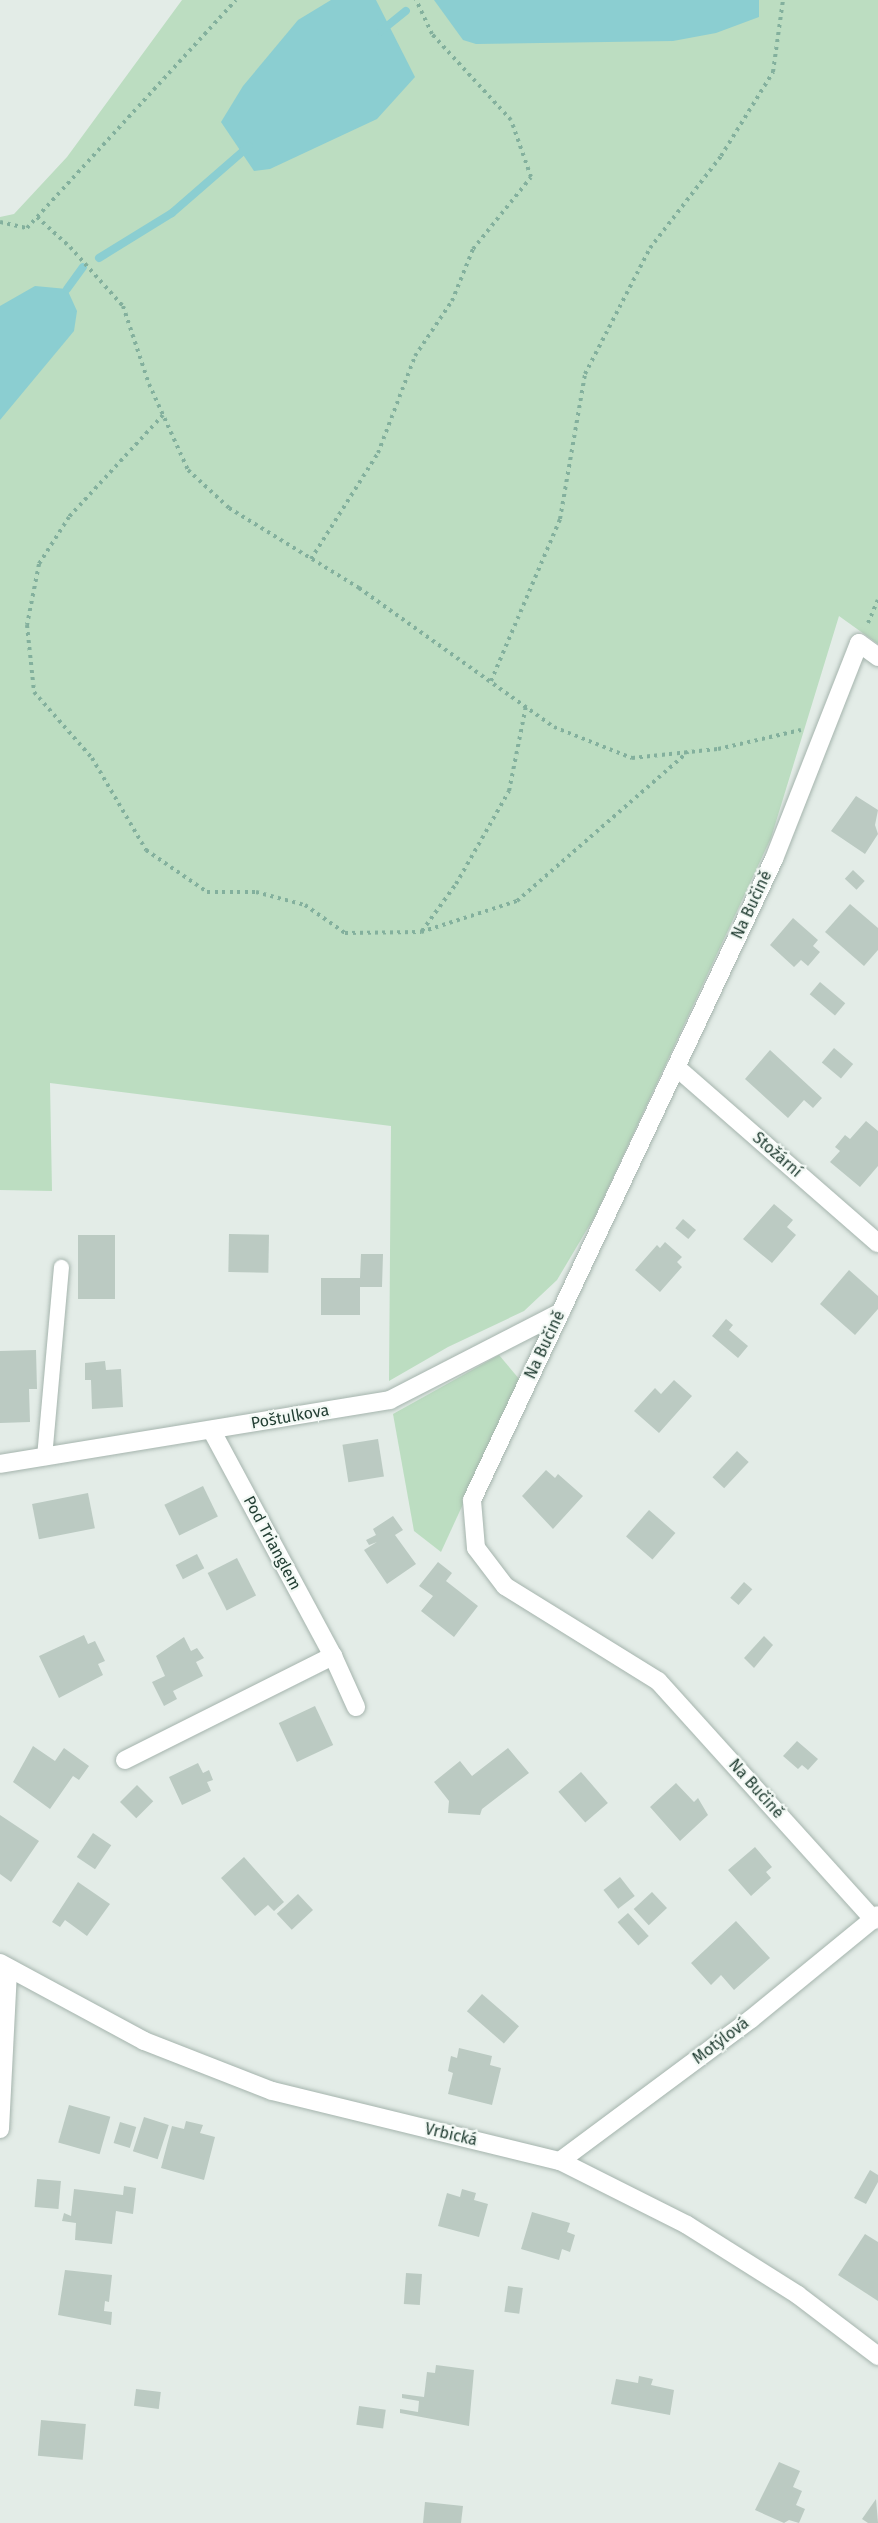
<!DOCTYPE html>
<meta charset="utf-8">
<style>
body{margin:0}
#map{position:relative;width:878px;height:2523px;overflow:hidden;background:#e3ece7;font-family:"Fira Sans",sans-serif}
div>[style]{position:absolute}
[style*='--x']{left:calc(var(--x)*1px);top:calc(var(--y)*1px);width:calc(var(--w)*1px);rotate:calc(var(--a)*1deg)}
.green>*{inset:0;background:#bcddc1}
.water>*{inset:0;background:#8bced1}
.stream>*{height:8px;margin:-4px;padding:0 4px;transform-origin:4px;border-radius:4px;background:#8bced1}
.building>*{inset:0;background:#bbcac2;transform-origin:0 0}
.path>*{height:4px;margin-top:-2px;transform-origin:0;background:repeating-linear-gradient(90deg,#83b09d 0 3px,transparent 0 7.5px)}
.roads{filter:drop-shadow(0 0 2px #a5b4ad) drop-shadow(0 0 2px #a5b4ad)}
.service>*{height:15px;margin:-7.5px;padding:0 7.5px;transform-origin:7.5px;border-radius:7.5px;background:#fff}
.minor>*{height:18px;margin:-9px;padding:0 9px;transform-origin:9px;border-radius:9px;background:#fff}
span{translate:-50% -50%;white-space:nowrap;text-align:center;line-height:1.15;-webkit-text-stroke:4.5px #f3f9f5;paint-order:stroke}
.street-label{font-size:16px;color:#223e33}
</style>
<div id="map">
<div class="green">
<i style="clip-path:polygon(182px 0,878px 0,878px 644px,839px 616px,771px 838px,595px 1216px,557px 1280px,524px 1311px,448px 1347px,389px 1381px,391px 1126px,50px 1083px,52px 1191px,0 1190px,0 217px,14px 214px,67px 157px)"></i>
<i style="clip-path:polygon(499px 1355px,520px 1380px,441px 1552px,414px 1531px,393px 1414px)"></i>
</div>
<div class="water">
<i style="clip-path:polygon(331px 0,376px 0,415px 77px,377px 119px,270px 169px,254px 171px,221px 122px,243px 86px,298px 20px)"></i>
<i style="clip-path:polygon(434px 0,759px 0,759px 17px,716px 33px,673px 41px,476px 44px,463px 40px)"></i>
<i style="clip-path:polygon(35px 286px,67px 289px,77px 311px,74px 331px,0 420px,0 306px)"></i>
</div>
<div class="stream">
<i style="--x:381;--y:31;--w:32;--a:-39"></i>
<i style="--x:99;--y:258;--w:86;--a:-31.7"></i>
<i style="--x:172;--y:213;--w:102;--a:-41"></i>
<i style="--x:67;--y:289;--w:27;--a:-54"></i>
</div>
<div class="building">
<i style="clip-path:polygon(856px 796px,878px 810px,875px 825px,878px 834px,865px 854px,831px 831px)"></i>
<i style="left:853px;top:870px;width:16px;height:12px;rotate:43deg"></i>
<i style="clip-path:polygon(850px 904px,878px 928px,878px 950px,864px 966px,825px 932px)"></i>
<i style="clip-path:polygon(793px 918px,818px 940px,813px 946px,820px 952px,808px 966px,801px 960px,794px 967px,770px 945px)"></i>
<i style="left:820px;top:982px;width:33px;height:16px;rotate:40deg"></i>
<i style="left:834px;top:1048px;width:25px;height:19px;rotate:40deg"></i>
<i style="clip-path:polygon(770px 1050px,822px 1098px,813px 1108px,804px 1100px,788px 1118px,745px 1079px)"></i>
<i style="clip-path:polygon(866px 1121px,878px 1131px,878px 1166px,860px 1187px,830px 1162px,840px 1151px,835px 1147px,845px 1135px,850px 1139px)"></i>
<i style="clip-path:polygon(774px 1204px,793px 1220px,787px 1227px,796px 1235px,772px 1263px,743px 1239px)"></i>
<i style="left:683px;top:1219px;width:17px;height:12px;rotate:40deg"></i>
<i style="left:229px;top:1234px;width:40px;height:38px;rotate:1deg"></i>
<i style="left:78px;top:1235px;width:37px;height:64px"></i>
<i style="clip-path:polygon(665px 1242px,682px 1257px,677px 1262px,682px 1267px,660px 1292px,635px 1270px,657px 1245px,660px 1248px)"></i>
<i style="clip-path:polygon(361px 1254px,383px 1254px,382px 1287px,360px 1287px,360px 1315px,321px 1315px,321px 1278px,360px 1278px)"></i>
<i style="clip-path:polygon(849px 1270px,878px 1296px,878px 1309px,855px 1335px,820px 1304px)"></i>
<i style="clip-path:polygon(726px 1319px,733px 1325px,729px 1330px,748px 1346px,738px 1358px,712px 1336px)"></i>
<i style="clip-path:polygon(36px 1350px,37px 1389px,29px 1389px,30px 1422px,0 1423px,0 1351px)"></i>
<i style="clip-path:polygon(105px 1361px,106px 1370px,121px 1369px,123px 1407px,92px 1409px,91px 1380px,85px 1380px,85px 1363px)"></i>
<i style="clip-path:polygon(674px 1380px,692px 1396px,659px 1433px,634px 1411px,655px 1388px,661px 1394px)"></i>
<i style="left:378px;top:1439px;width:38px;height:36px;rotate:81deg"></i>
<i style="left:737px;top:1451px;width:16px;height:36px;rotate:43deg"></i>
<i style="clip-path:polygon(546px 1470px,555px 1478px,558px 1474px,583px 1496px,553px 1529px,522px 1496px)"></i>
<i style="left:203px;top:1486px;width:34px;height:43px;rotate:64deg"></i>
<i style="left:88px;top:1493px;width:36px;height:57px;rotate:79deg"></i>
<i style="left:649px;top:1510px;width:35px;height:35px;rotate:41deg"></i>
<i style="clip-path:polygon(393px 1516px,403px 1530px,395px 1535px,416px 1564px,387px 1584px,364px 1550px,377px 1542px,369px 1545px,366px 1540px,376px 1535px,373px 1529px)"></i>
<i style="left:197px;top:1554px;width:16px;height:24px;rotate:63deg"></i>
<i style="left:237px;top:1558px;width:42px;height:33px;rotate:63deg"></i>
<i style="clip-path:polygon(438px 1562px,452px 1573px,446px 1581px,478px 1606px,454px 1637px,421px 1611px,433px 1596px,419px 1586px)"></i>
<i style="left:744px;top:1582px;width:11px;height:21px;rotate:41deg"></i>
<i style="clip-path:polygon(84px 1635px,88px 1644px,95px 1641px,105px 1661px,98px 1664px,103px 1675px,59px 1698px,39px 1656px)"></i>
<i style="clip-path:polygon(764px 1636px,773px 1645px,754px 1668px,744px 1658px)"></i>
<i style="clip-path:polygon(184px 1637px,191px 1651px,197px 1648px,204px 1658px,196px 1662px,203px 1676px,173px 1691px,177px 1699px,164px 1706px,152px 1682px,165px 1676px,156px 1656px)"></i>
<i style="left:315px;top:1706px;width:43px;height:40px;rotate:65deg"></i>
<i style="clip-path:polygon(797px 1741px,818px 1759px,808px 1770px,802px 1765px,798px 1769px,783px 1756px)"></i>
<i style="clip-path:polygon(33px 1746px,55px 1761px,64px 1748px,89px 1766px,79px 1780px,73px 1776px,50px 1809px,13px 1782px)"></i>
<i style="clip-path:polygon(508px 1748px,529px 1773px,482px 1809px,480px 1815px,448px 1813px,449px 1801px,434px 1782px,460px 1761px,472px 1776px)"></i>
<i style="clip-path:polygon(198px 1763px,203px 1773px,209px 1770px,213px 1780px,207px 1782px,211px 1791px,182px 1805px,169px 1777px)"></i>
<i style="left:581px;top:1772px;width:41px;height:30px;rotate:49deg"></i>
<i style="clip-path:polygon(676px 1783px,694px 1802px,698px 1798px,708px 1815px,680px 1841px,650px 1807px)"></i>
<i style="left:137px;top:1785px;width:23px;height:24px;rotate:45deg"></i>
<i style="clip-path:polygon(0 1815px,39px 1841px,11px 1882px,0 1874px)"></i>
<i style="left:93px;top:1833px;width:22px;height:29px;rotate:34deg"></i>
<i style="clip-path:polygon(755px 1847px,772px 1867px,766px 1872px,771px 1878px,751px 1896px,728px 1870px)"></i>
<i style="clip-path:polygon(244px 1857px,284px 1902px,274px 1911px,268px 1905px,255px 1916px,221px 1878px)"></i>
<i style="left:620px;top:1877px;width:24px;height:21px;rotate:52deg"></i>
<i style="clip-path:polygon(78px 1882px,110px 1904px,87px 1936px,65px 1920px,60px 1927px,52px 1922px)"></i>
<i style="left:652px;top:1892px;width:22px;height:25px;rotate:47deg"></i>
<i style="left:298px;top:1894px;width:22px;height:29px;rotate:47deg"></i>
<i style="left:628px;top:1913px;width:31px;height:14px;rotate:48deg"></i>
<i style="clip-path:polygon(736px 1921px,770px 1958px,734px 1990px,721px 1975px,711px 1985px,691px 1963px)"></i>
<i style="left:482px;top:1994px;width:49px;height:23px;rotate:41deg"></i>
<i style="clip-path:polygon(459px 2048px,492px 2056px,490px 2065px,501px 2068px,492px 2105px,448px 2094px,453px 2073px,448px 2071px,451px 2056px,457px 2058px)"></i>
<i style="left:69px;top:2105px;width:43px;height:39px;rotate:16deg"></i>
<i style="left:144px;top:2117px;width:26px;height:36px;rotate:18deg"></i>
<i style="clip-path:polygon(186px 2121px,203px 2125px,200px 2133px,215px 2137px,204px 2180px,161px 2168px,172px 2126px,184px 2129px)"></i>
<i style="left:120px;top:2122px;width:17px;height:22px;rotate:17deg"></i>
<i style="clip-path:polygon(870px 2170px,878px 2175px,878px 2182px,866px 2204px,854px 2198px)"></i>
<i style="left:37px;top:2179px;width:24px;height:28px;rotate:5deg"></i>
<i style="clip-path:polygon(124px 2186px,136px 2188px,133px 2214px,116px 2211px,112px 2244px,75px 2240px,76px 2223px,62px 2221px,64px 2213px,71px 2216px,74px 2189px,123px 2195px)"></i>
<i style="clip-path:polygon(462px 2189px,476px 2193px,474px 2200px,488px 2204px,479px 2237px,438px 2226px,447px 2193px,460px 2197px)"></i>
<i style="clip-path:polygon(532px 2212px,570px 2223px,567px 2232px,575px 2235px,570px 2252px,562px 2249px,559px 2260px,521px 2249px)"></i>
<i style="clip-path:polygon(865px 2234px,878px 2242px,878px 2301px,838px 2275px)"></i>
<i style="clip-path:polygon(65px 2270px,112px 2275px,109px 2302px,105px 2301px,104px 2311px,112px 2312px,111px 2325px,58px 2315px)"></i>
<i style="left:406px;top:2273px;width:16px;height:31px;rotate:4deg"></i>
<i style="left:508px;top:2286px;width:15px;height:26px;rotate:8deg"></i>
<i style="clip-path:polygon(436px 2365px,474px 2370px,469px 2426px,400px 2413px,400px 2409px,418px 2412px,419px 2401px,402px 2398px,402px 2394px,424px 2397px,427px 2372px,435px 2373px)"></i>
<i style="clip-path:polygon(639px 2376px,653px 2379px,651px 2385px,674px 2390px,670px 2415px,611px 2404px,616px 2379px,638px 2383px)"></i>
<i style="left:136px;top:2389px;width:25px;height:17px;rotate:7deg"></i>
<i style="left:359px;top:2406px;width:27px;height:19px;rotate:8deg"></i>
<i style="left:41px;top:2420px;width:45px;height:36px;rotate:5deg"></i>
<i style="clip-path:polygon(779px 2462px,800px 2471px,793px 2487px,802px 2491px,796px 2505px,805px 2509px,799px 2523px,789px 2520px,784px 2523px,755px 2510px)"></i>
<i style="clip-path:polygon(876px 2499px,878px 2523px,868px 2523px,862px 2519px)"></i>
<i style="clip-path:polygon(425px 2502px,463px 2506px,461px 2523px,423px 2523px)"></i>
</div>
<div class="path">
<i style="--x:37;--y:217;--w:45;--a:42.3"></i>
<i style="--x:70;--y:247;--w:79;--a:48.1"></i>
<i style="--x:123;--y:306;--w:82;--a:71.6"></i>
<i style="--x:149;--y:384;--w:94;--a:65.6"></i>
<i style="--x:188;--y:470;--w:56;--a:42.8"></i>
<i style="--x:229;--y:508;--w:153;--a:31.6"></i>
<i style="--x:359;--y:588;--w:239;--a:35.5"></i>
<i style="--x:554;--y:727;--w:84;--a:21.7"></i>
<i style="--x:632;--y:758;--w:86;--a:-6"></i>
<i style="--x:718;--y:749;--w:85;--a:-12.9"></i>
<i style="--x:0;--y:222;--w:28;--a:13"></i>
<i style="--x:27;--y:228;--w:309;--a:-47.5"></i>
<i style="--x:163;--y:415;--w:139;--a:132.7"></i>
<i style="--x:69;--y:517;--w:56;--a:122.6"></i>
<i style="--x:39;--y:564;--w:62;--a:101.1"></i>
<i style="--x:27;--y:625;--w:67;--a:84"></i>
<i style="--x:34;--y:692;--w:88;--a:48.7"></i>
<i style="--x:92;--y:758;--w:107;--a:59.6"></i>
<i style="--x:146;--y:850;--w:74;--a:34.5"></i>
<i style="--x:207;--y:892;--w:49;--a:0"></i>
<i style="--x:256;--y:892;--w:51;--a:14.9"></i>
<i style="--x:305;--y:905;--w:49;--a:35"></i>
<i style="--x:345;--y:933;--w:76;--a:-0.8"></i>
<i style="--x:421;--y:932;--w:101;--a:-17.9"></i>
<i style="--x:517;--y:901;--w:227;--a:-41.1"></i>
<i style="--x:311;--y:559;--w:125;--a:-57.7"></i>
<i style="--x:378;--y:453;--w:104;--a:-69.1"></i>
<i style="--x:415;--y:356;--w:66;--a:-56.1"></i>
<i style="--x:452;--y:301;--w:56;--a:-68"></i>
<i style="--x:473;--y:249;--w:92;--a:-51.1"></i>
<i style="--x:531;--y:177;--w:60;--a:-109.3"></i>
<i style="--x:511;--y:120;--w:117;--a:-132.6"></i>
<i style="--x:432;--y:34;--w:38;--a:-115"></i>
<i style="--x:868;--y:623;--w:25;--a:-67"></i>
<i style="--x:491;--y:681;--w:176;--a:-66.9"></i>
<i style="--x:560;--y:519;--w:147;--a:-80.2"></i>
<i style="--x:585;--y:374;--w:142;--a:-62.7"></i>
<i style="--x:650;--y:248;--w:116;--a:-52.3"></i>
<i style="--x:721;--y:156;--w:99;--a:-58.2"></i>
<i style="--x:773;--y:72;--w:73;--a:-82.1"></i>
<i style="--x:422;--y:931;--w:58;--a:-54.1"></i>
<i style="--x:456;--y:884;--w:107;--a:-60.3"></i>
<i style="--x:509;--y:791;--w:87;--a:-78.7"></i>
</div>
<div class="roads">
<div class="service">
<i style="--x:44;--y:1457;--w:191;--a:-84.9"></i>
</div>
<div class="minor">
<i style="--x:676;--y:1067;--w:268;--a:41.1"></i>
<i style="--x:0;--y:1464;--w:395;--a:-9.3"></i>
<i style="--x:390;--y:1400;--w:192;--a:-27.2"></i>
<i style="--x:333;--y:1656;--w:56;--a:65.7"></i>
<i style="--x:125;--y:1760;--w:233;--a:-26.6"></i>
<i style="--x:333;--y:1656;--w:255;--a:-118.3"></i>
<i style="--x:874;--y:1920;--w:322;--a:-132.1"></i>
<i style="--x:658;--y:1681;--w:180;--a:-148.2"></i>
<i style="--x:505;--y:1586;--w:48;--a:-127.3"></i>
<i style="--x:476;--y:1548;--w:48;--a:-94.8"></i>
<i style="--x:472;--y:1500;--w:709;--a:-64.77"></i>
<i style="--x:774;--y:859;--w:232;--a:-68.5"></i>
<i style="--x:859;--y:643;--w:24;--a:36"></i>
<i style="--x:0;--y:1963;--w:164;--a:28.4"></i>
<i style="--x:144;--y:2041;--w:137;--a:21.3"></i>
<i style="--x:272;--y:2091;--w:296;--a:13.7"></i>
<i style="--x:560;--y:2161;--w:142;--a:26.7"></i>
<i style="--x:687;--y:2225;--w:131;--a:32.2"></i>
<i style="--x:798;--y:2295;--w:101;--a:37.3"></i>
<i style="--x:0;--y:2129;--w:160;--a:-87.1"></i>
<i style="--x:560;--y:2161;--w:238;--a:-36.6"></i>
<i style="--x:751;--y:2019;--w:164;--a:-39.3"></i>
</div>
</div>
<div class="street-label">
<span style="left:752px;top:905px;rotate:-65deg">Na Bučině</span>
<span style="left:777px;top:1155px;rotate:41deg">Stožární</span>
<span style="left:545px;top:1345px;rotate:-65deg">Na Bučině</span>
<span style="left:290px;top:1417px;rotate:-10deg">Poštulkova</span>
<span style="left:272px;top:1543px;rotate:62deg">Pod Trianglem</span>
<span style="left:756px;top:1789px;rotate:48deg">Na Bučině</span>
<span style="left:721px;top:2041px;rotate:-37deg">Motýlová</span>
<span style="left:451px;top:2135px;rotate:13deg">Vrbická</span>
</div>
</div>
